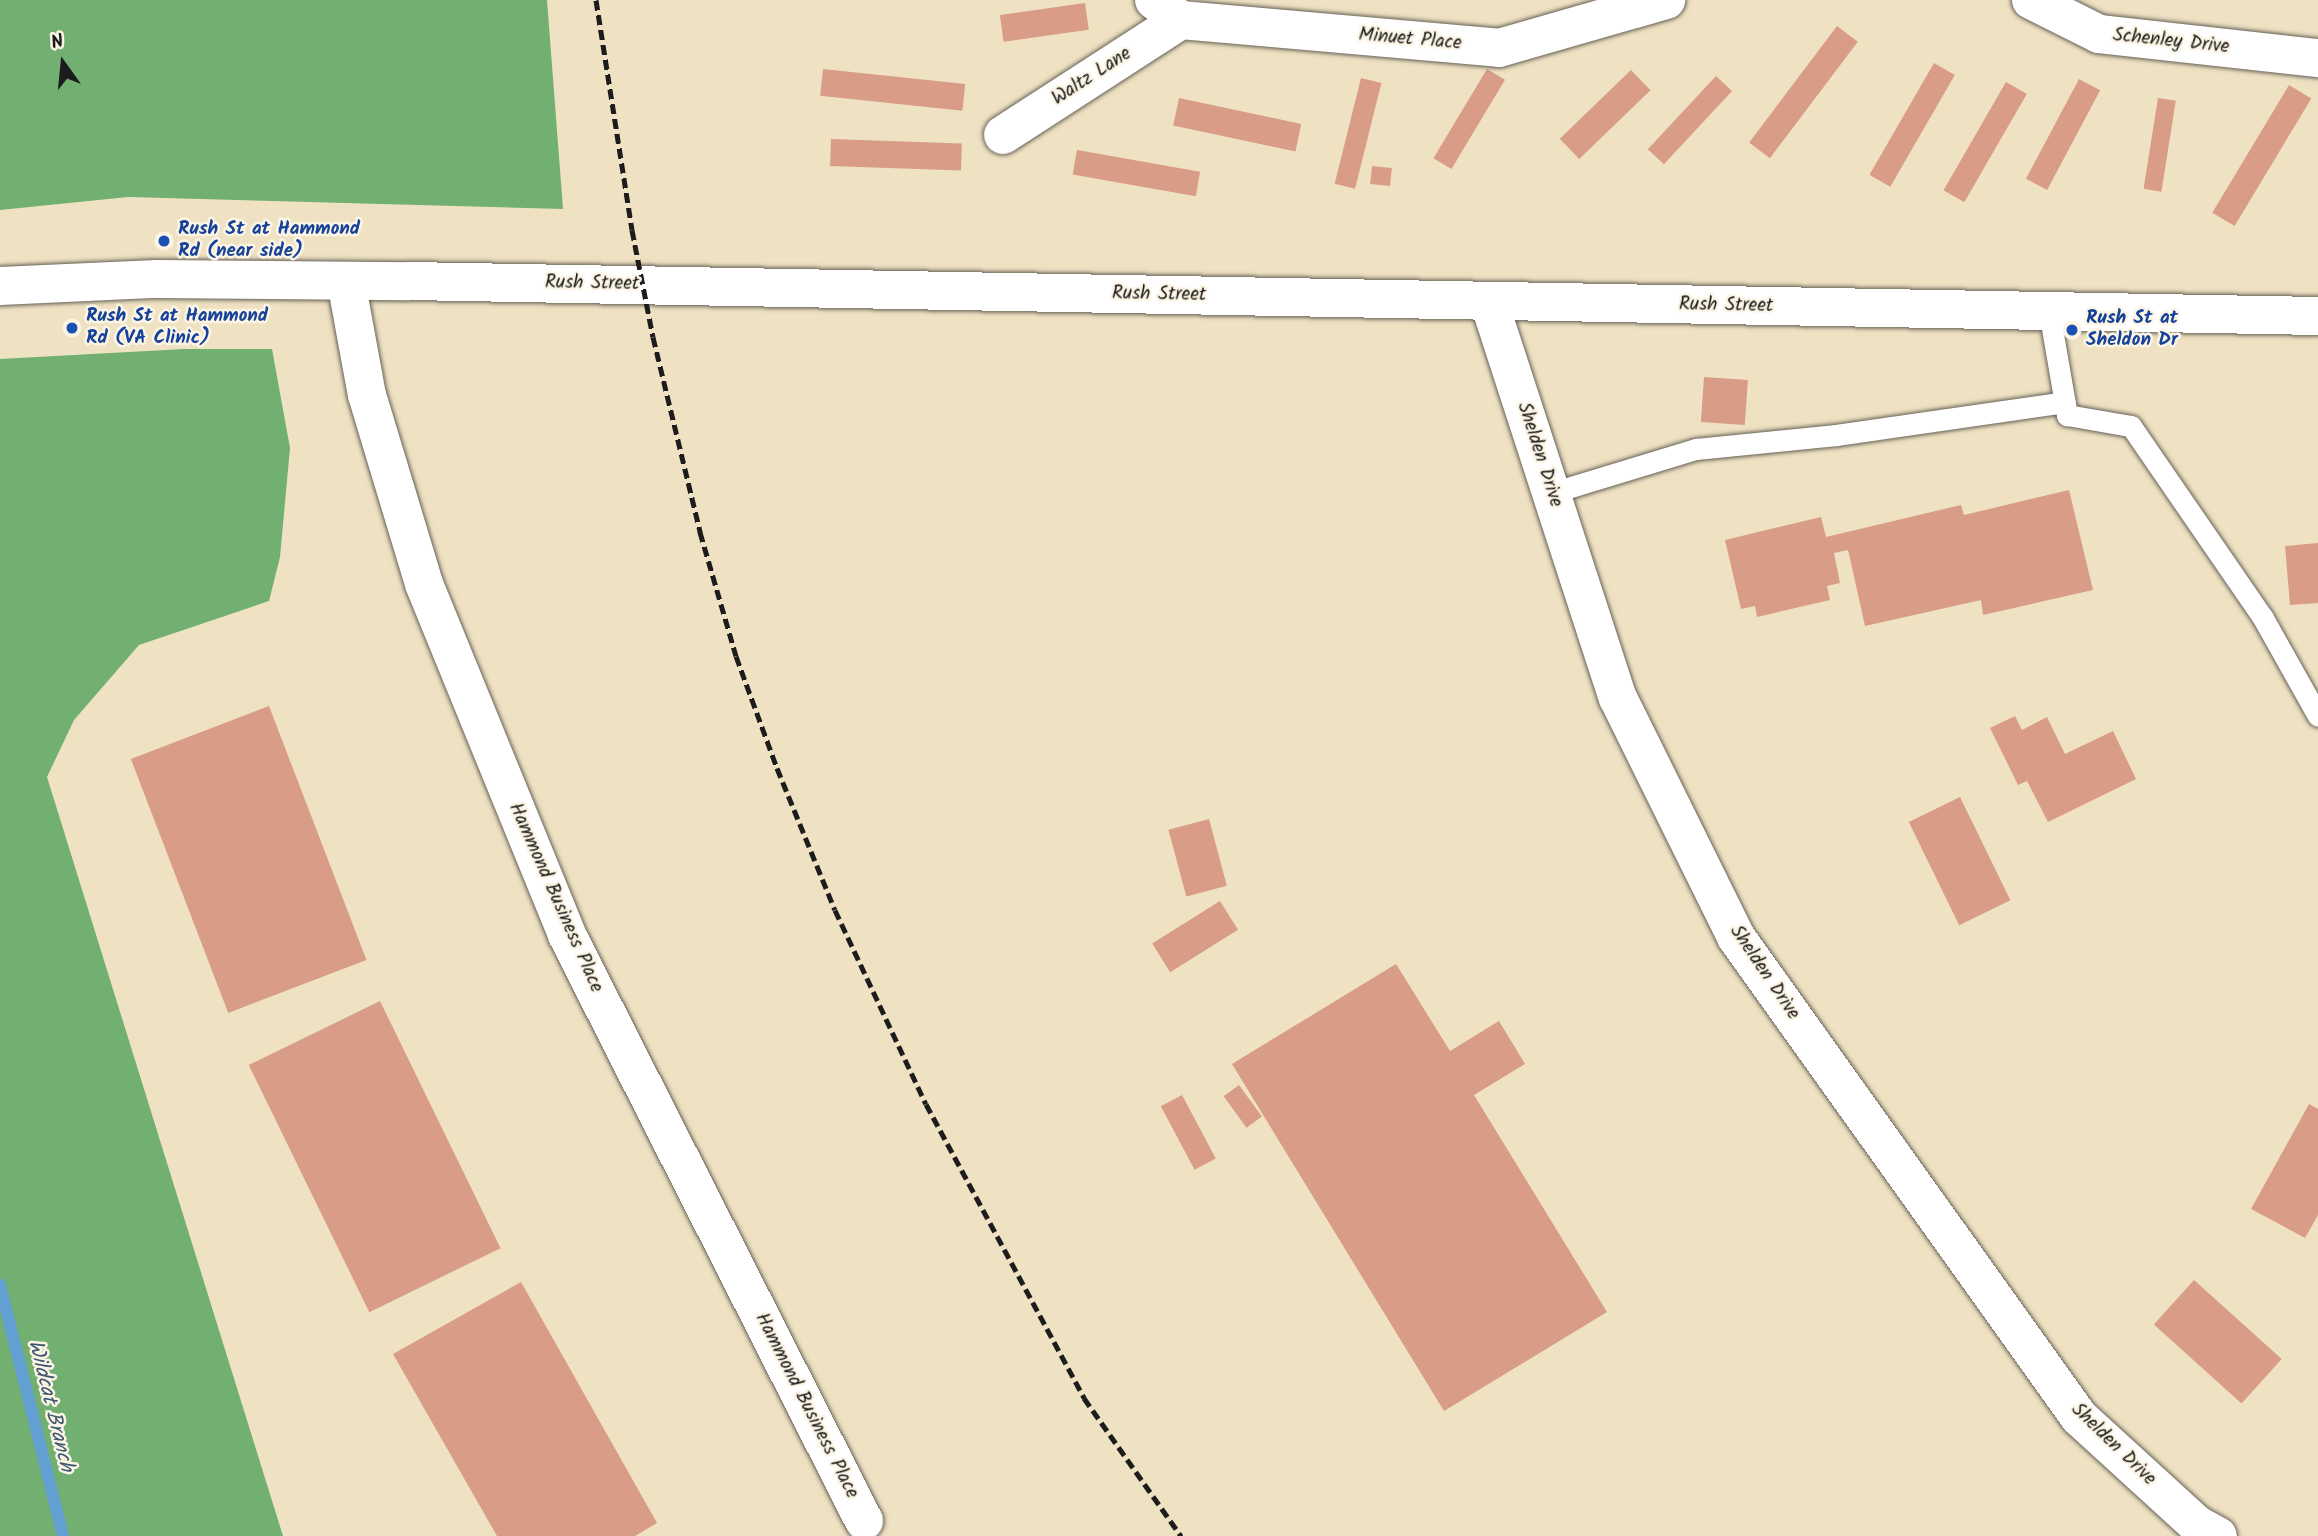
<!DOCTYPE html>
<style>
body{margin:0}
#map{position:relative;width:2318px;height:1536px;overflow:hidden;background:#efe2c3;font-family:Kalam,sans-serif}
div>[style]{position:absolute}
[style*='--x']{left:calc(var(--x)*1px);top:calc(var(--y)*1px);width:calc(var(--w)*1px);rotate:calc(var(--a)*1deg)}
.forest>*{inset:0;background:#71b071}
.stream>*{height:12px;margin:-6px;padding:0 6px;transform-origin:6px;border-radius:6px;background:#63a0d4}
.building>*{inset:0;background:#d89c87;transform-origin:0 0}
.roads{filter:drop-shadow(0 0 2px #666156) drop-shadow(0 0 2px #666156)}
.lane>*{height:21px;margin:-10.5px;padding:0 10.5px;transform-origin:10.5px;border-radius:10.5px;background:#fff}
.street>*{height:38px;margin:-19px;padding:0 19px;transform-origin:19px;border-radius:19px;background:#fff}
.secondary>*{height:38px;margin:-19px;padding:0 19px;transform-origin:19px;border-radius:19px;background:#fff}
.rail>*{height:5px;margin-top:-2.5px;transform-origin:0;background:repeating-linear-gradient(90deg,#1c1c1c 0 10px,transparent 0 15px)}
.dots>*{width:19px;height:19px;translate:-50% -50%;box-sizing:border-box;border:4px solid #fcf5e5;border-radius:50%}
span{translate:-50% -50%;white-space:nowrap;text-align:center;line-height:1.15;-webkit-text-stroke:5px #fcf5e5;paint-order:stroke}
.street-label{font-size:19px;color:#1c1c1c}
.transit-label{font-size:19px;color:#164399;font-weight:700}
.left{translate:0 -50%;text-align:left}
.water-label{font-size:21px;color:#3c576f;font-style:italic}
.north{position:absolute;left:28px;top:28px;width:70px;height:70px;-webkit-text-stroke:5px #fcf5e5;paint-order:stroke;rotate:345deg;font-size:19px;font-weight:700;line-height:28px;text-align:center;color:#1c1c1c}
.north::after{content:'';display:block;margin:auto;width:24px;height:32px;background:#1c1c1c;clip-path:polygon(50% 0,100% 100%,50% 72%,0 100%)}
</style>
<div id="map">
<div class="forest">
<i style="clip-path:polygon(0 0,547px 0,563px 209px,128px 197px,0 210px)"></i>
<i style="clip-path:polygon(184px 349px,272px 349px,290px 448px,280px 557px,269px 601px,139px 645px,74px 720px,47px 777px,283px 1536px,0 1536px,0 359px)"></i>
</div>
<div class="stream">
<i style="--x:0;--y:1285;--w:259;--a:75.9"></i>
</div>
<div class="building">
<i style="left:1085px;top:3px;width:27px;height:86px;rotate:82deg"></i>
<i style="left:1837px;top:26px;width:26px;height:146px;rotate:37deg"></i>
<i style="left:1934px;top:63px;width:24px;height:129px;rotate:30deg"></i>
<i style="left:823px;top:69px;width:143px;height:27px;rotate:6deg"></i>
<i style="left:1487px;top:69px;width:21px;height:104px;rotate:31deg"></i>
<i style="left:1631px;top:70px;width:28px;height:99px;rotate:46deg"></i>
<i style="left:1716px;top:76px;width:22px;height:100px;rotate:43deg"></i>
<i style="left:1361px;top:78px;width:21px;height:109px;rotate:14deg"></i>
<i style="left:2079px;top:79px;width:24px;height:113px;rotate:28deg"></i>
<i style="left:2006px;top:82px;width:24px;height:125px;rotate:30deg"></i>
<i style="left:2289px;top:85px;width:26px;height:149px;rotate:31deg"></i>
<i style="left:1179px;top:98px;width:125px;height:28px;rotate:12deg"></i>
<i style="left:2158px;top:98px;width:18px;height:92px;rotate:9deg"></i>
<i style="left:831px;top:139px;width:131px;height:27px;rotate:2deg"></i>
<i style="left:1077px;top:150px;width:125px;height:25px;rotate:10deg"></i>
<i style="left:1372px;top:166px;width:20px;height:18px;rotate:6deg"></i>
<i style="left:1704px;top:377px;width:44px;height:45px;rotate:4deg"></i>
<i style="clip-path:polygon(2069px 490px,2093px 590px,1983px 615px,1981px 600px,1865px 626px,1848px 550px,1834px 553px,1840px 583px,1827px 586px,1830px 600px,1757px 617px,1755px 606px,1741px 609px,1725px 540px,1821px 517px,1826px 537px,1961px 505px,1964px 515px)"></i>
<i style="clip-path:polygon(2318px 543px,2318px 603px,2290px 605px,2285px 546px)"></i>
<i style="left:269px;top:706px;width:272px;height:148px;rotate:69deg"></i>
<i style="clip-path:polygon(2015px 716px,2022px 730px,2047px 717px,2065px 754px,2113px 731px,2136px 779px,2048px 822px,2027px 781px,2018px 785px,1990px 728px)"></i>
<i style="left:1960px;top:797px;width:115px;height:57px;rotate:64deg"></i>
<i style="left:1209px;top:819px;width:69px;height:42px;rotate:75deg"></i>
<i style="left:1220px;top:901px;width:34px;height:80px;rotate:58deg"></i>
<i style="clip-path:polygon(1396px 964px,1450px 1051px,1499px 1021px,1525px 1064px,1474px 1095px,1607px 1312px,1444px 1411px,1232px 1064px)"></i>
<i style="left:380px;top:1001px;width:275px;height:146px;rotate:64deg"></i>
<i style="left:1239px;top:1085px;width:39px;height:19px;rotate:54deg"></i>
<i style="left:1182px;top:1095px;width:72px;height:24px;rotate:62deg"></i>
<i style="clip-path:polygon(2309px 1104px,2318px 1109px,2318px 1215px,2305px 1238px,2251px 1209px)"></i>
<i style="left:2194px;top:1280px;width:118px;height:60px;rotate:42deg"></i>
<i style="clip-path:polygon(521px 1282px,657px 1523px,635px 1536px,497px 1536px,393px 1354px)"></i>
</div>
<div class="roads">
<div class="lane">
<i style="--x:2049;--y:311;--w:106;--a:80.2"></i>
<i style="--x:2067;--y:415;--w:65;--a:9.8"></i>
<i style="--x:2131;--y:426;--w:233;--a:55.5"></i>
<i style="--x:2263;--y:618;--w:112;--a:60.7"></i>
<i style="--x:1551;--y:493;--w:152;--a:-16.9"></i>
<i style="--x:1696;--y:449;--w:141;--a:-5.7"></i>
<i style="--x:1836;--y:435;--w:231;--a:-8.2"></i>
</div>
<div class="street">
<i style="--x:1154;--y:0;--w:34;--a:37"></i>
<i style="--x:1181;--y:20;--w:319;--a:5"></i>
<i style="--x:1499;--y:48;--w:174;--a:-16"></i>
<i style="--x:2031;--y:0;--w:76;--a:26.6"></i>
<i style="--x:2099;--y:34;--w:220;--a:6.3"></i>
<i style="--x:1003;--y:135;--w:212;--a:-32.9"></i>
<i style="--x:346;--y:281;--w:116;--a:79.6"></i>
<i style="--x:367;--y:395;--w:197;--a:73.2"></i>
<i style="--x:424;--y:584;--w:379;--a:67.8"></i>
<i style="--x:567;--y:935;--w:657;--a:63.12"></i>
<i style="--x:1489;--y:302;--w:416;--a:72"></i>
<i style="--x:1618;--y:698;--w:267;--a:63.7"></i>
<i style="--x:1736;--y:937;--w:590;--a:54.45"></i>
<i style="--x:2079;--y:1417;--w:159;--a:42.4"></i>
<i style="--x:2196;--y:1524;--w:25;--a:29"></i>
</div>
<div class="secondary">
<i style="--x:0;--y:286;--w:157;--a:-2.6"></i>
<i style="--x:157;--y:279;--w:252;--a:0.5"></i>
<i style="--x:409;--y:281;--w:1909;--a:1.05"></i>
</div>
</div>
<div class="rail">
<i style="--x:596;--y:0;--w:233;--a:81.1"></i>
<i style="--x:632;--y:230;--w:109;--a:78.9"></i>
<i style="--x:653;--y:337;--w:201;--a:76.4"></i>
<i style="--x:700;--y:532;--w:129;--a:73.8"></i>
<i style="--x:736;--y:656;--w:119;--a:69.9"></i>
<i style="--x:777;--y:768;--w:153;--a:67.8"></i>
<i style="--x:835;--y:910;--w:214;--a:64.9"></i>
<i style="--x:926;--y:1104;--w:334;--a:61.7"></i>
<i style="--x:1084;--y:1398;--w:169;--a:54.9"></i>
</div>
<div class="dots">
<i style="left:164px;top:241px;background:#1a4fb4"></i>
<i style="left:72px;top:328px;background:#1a4fb4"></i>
<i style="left:2072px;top:330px;background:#1a4fb4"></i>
</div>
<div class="street-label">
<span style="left:1410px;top:40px;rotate:5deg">Minuet Place</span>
<span style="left:2171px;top:42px;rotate:6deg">Schenley Drive</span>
<span style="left:1092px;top:77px;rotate:-33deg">Waltz Lane</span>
<span style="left:592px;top:284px;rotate:1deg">Rush Street</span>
<span style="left:1159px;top:295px;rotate:1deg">Rush Street</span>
<span style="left:1726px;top:306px;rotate:1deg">Rush Street</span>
<span style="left:1539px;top:455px;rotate:72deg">Shelden Drive</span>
<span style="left:555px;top:898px;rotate:66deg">Hammond Business Place</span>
<span style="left:1764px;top:973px;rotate:56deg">Shelden Drive</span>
<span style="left:806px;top:1406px;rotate:63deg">Hammond Business Place</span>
<span style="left:2113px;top:1445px;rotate:44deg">Shelden Drive</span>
</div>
<div class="transit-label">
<span class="left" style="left:178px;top:241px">Rush St at Hammond<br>Rd (near side)</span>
<span class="left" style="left:86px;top:328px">Rush St at Hammond<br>Rd (VA Clinic)</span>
<span class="left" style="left:2086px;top:330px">Rush St at<br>Sheldon Dr</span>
</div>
<div class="water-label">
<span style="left:50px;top:1406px;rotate:76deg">Wildcat Branch</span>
</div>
<div class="north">N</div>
</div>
